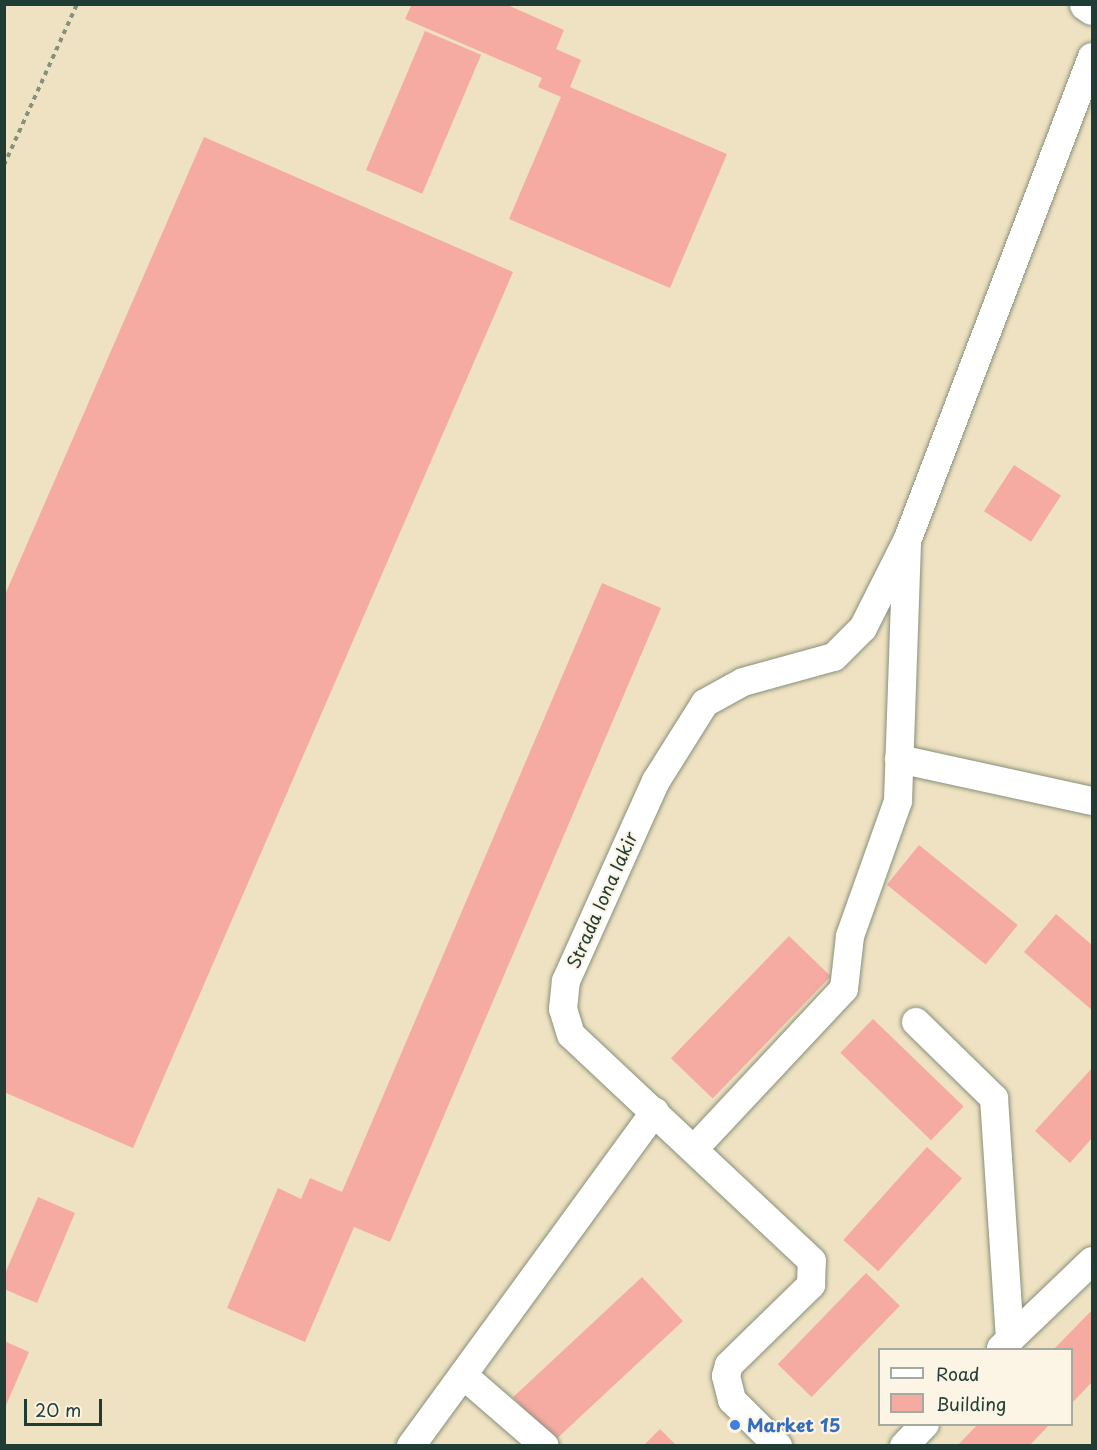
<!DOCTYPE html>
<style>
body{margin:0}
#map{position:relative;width:1097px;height:1450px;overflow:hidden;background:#efe2c2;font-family:"Playpen Sans",sans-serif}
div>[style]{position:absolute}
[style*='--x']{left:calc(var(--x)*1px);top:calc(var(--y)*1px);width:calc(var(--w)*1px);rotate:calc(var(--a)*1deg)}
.building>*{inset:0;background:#f5aaa2;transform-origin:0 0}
.path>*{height:4px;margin-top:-2px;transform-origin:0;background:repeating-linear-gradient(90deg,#87907b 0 4.5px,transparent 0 9px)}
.roads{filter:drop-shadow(0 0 2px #87907b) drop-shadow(0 0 2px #87907b)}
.minor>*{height:28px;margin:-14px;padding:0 14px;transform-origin:14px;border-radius:14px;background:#fff}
.major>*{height:33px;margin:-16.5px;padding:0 16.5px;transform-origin:16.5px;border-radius:16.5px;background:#fff}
.dots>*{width:16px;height:16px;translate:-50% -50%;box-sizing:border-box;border:3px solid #fcf5e5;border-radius:50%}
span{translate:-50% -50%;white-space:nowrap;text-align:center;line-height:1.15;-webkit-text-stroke:4.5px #fcf5e5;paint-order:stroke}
.street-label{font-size:18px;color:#1f3d34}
.shop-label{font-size:18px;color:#366cbe;font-weight:700}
.left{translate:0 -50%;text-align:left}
.frame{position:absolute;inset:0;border:6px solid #1f3d34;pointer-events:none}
.legend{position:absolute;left:878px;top:1348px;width:195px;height:78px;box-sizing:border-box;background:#fcf5e5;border:2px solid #a4ab9e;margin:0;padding:8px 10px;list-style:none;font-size:18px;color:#1f3d34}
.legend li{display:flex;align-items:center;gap:12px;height:30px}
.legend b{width:30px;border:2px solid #a4ab9e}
.scale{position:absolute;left:24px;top:1399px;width:78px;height:27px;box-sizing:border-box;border:3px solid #1f3d34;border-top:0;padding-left:8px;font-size:18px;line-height:21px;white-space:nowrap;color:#1f3d34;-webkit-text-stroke:4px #fcf5e5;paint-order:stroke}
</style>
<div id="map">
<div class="building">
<i style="clip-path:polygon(412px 4px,505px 4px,564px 30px,556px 49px,581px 60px,570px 87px,727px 154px,670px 288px,509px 219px,561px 97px,538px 87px,542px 78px,405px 19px)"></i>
<i style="left:425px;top:31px;width:61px;height:151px;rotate:23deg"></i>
<i style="clip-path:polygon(204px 137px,513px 272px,133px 1148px,4px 1092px,4px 597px)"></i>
<i style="left:1014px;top:465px;width:56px;height:55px;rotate:33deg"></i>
<i style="clip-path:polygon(602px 583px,661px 608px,390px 1242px,354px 1227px,305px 1342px,227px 1308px,278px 1188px,301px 1199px,310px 1178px,342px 1192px)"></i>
<i style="left:919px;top:845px;width:127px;height:51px;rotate:39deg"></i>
<i style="clip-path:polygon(1056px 914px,1092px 945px,1092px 1010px,1024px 952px)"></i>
<i style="left:789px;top:936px;width:58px;height:170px;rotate:44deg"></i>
<i style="left:873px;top:1019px;width:126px;height:47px;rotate:44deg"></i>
<i style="clip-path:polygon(1092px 1068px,1092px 1138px,1070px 1163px,1035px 1131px)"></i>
<i style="left:927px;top:1147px;width:47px;height:125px;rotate:42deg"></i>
<i style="clip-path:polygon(38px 1197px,75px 1213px,37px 1303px,4px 1289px,4px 1276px)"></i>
<i style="left:866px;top:1273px;width:47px;height:127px;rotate:44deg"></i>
<i style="left:642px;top:1277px;width:60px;height:176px;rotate:47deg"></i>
<i style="clip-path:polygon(1092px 1310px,1092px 1382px,1072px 1403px,1072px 1350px,1053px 1350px)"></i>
<i style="clip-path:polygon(4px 1341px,29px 1352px,4px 1410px)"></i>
<i style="clip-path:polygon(978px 1424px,1050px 1424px,1029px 1446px,957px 1446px)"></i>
<i style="clip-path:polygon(660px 1429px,677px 1446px,643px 1446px)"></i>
</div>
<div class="path">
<i style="--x:4;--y:165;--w:177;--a:-65.6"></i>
</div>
<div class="roads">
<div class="minor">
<i style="--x:899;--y:759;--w:198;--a:12.3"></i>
<i style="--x:916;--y:1022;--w:109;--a:44.3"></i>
<i style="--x:994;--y:1098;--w:242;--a:86.2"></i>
<i style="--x:695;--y:1148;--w:218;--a:-46.9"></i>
<i style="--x:844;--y:989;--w:53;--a:-83.5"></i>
<i style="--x:850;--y:936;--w:143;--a:-70.4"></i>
<i style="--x:898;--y:801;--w:260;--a:-88"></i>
<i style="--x:907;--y:541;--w:518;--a:-69.08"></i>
<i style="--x:1001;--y:1348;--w:126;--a:-43.7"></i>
<i style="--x:463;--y:1375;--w:108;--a:40.9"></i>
<i style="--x:411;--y:1446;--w:414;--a:-53.9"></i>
<i style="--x:778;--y:1446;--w:65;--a:-135"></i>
<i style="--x:732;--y:1400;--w:25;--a:-104"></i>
<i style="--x:726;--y:1376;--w:11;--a:-75"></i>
<i style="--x:729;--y:1365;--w:115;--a:-44.3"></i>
<i style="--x:811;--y:1285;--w:24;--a:-88"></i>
<i style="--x:812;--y:1261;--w:330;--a:-136.8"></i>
<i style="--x:571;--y:1035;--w:27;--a:-107"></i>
<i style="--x:563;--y:1009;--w:28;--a:-84"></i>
<i style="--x:566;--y:981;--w:219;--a:-65.8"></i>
<i style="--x:656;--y:781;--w:92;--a:-57.9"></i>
<i style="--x:705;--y:703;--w:43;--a:-28.9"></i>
<i style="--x:743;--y:682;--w:94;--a:-15.4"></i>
<i style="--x:834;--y:657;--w:41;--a:-45"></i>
<i style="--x:863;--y:628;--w:97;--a:-63.2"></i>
<i style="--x:904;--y:1446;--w:30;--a:-46"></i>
</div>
<div class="major">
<i style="--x:1086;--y:4;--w:7;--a:34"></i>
</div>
</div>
<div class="dots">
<i style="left:735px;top:1425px;background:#3f7fe0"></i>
</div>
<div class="street-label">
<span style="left:602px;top:900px;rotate:-66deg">Strada Iona Iakir</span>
</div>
<div class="shop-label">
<span class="left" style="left:747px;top:1425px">Market 15</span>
</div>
<div class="frame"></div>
<ul class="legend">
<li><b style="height:8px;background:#fff"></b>Road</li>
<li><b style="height:16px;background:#f5aaa2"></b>Building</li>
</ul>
<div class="scale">20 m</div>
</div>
